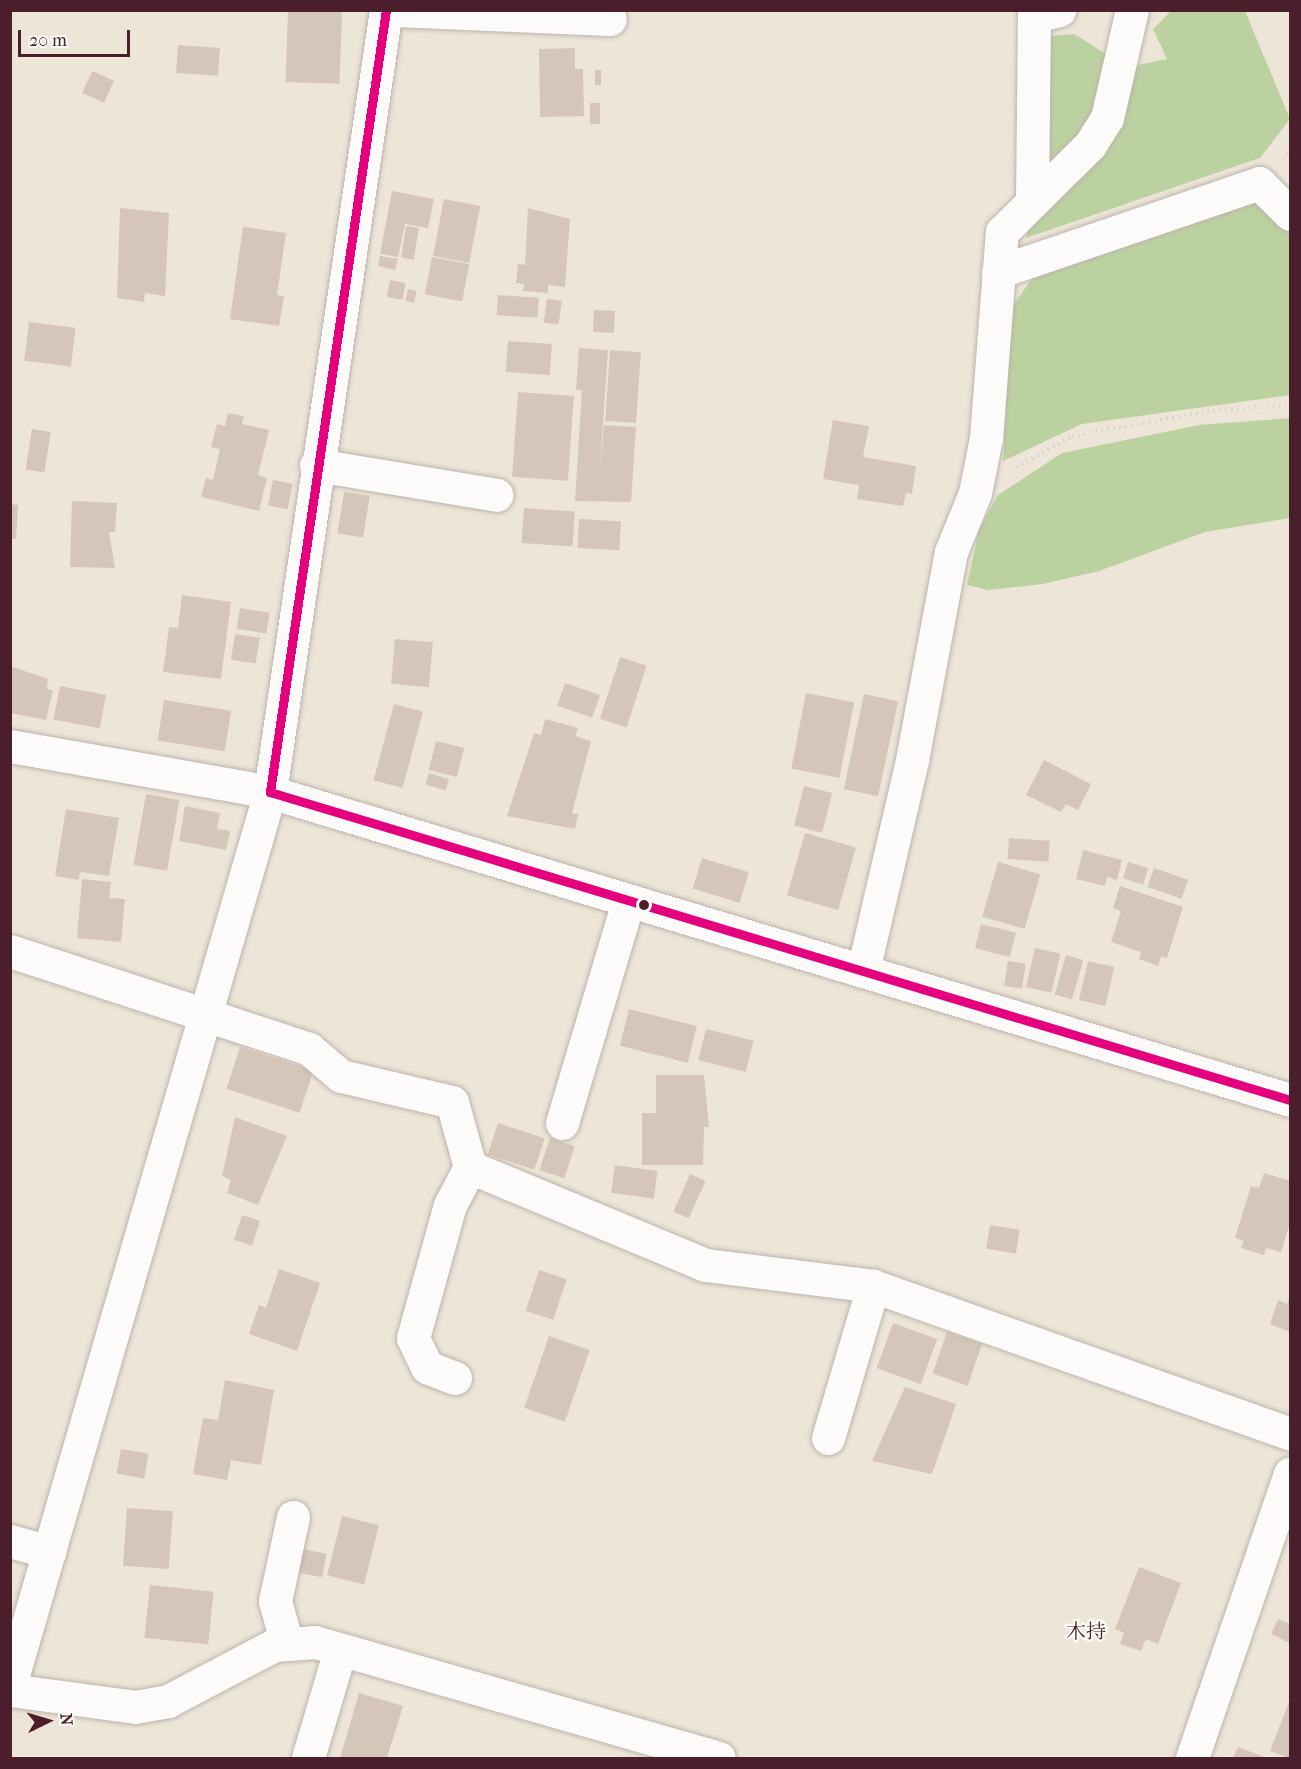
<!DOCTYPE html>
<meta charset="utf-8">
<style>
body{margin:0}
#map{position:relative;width:1301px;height:1769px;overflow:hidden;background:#ede5d7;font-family:"IM FELL French Canon","Noto Serif JP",serif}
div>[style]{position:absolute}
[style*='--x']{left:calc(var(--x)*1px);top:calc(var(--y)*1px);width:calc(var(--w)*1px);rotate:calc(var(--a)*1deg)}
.green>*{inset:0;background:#bbd2a0}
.building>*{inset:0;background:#d6c6ba;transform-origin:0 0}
.path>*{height:4px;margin-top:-2px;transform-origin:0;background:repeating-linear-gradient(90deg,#d8d3d1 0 1.5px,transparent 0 6px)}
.roads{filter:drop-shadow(0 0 2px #bdb3ac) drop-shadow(0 0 2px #bdb3ac)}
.minor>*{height:33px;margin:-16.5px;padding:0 16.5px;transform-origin:16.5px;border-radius:16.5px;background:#fcfbf9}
.major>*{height:33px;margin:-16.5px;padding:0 16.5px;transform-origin:16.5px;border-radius:16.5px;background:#fcfbf9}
.bus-1>*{height:9px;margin:-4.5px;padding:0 4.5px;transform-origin:4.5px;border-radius:4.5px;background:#e5007d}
.dots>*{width:16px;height:16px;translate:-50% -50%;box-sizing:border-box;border:3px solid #fdfcf7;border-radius:50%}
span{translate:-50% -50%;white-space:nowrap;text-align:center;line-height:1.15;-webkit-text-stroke:4.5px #fdfcf7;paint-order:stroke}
.neighbourhood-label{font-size:20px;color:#4a1f2b}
.frame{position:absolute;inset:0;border:12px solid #4a1f2b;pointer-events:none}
.north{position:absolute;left:18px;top:1691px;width:60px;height:60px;-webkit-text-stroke:4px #fdfcf7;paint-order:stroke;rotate:85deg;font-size:16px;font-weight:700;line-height:24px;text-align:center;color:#4a1f2b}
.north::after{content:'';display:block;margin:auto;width:21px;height:27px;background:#4a1f2b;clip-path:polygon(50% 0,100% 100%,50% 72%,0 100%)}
.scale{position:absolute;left:18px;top:30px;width:112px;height:27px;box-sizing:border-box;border:3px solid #4a1f2b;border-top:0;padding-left:8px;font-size:18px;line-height:21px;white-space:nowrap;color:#4a1f2b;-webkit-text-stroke:4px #fdfcf7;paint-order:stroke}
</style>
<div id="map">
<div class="green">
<i style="clip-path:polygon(1171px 11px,1245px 11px,1290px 119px,1260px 158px,1026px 238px,1030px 221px,1133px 66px,1167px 59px,1153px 29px)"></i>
<i style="clip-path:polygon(1074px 34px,1109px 56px,1099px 107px,1044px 179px,1049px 36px)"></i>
<i style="clip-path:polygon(1254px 203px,1290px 228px,1290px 395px,1082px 424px,1003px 461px,1012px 307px,1034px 276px)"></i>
<i style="clip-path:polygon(1290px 418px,1290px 518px,1205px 532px,1099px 571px,1043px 584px,988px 590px,967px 585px,979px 530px,998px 495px,1062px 453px,1199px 425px)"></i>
</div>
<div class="building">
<i style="left:288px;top:10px;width:54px;height:72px;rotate:2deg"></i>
<i style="left:178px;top:45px;width:42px;height:28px;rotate:4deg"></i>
<i style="clip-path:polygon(575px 48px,575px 69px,583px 69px,584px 116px,540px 117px,539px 49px)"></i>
<i style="left:601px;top:70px;width:15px;height:6px;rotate:90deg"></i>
<i style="left:92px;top:71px;width:24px;height:24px;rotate:24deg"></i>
<i style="left:590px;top:103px;width:10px;height:21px"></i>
<i style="clip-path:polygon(392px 191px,434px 199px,428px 228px,405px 224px,398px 257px,380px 254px)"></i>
<i style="left:444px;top:199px;width:37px;height:58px;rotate:11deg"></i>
<i style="clip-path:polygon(120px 208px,169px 213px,165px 296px,145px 293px,144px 302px,117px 298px)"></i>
<i style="clip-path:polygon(528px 208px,570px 219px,565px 287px,548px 285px,548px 293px,523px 291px,524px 284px,516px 283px,518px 264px,525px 265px)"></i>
<i style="left:406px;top:226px;width:13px;height:32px;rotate:9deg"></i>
<i style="clip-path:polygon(243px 227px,286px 233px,277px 295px,284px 296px,279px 326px,230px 319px)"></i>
<i style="clip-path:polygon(380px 256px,398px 259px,395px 270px,378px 266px)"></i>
<i style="left:432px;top:257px;width:38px;height:38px;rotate:11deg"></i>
<i style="left:390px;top:280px;width:16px;height:17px;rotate:11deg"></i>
<i style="left:408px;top:289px;width:9px;height:12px;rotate:13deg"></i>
<i style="left:498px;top:295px;width:41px;height:20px;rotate:4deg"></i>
<i style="left:547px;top:299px;width:15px;height:24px;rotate:8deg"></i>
<i style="left:594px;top:310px;width:21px;height:22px;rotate:3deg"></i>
<i style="left:29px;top:322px;width:47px;height:39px;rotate:7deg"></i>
<i style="left:508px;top:341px;width:44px;height:31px;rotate:4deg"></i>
<i style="clip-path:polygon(579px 348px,608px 350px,600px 468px,604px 425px,636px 427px,631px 502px,575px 501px,582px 390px,576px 390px)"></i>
<i style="left:610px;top:350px;width:31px;height:71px;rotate:4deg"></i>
<i style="left:518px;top:392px;width:56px;height:85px;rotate:4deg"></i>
<i style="clip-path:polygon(228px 413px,244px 416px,242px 424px,269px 430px,258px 475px,267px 478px,259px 511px,201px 497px,206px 478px,213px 480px,220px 449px,211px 447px,217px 424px,225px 426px)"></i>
<i style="clip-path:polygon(833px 420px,869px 426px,863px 457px,916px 466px,912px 494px,906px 493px,903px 506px,857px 499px,859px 485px,823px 479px)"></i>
<i style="left:32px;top:429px;width:19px;height:41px;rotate:9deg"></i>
<i style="left:273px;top:480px;width:20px;height:26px;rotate:11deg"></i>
<i style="left:344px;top:492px;width:26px;height:42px;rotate:9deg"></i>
<i style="clip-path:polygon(72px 501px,117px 503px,115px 532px,109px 532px,115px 568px,70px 567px)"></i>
<i style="clip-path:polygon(10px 504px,18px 505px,16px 539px,10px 539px)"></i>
<i style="left:524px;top:508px;width:51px;height:35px;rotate:4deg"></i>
<i style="left:579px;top:519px;width:42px;height:29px;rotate:3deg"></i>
<i style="clip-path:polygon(182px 595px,231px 602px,221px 679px,163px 672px,169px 627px,178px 628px)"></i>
<i style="left:240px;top:608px;width:30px;height:21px;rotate:9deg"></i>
<i style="left:235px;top:634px;width:25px;height:26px;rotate:9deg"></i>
<i style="left:395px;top:639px;width:38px;height:45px;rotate:5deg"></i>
<i style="left:620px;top:657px;width:28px;height:65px;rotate:18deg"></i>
<i style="clip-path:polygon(10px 666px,48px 679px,47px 689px,53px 690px,46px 720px,10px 713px)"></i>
<i style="left:565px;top:683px;width:37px;height:24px;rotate:19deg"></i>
<i style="left:60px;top:686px;width:47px;height:34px;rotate:11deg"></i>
<i style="left:806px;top:693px;width:49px;height:77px;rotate:11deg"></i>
<i style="left:864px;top:694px;width:35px;height:97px;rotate:12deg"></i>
<i style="left:164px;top:700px;width:68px;height:41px;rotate:9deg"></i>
<i style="left:394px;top:704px;width:30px;height:79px;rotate:15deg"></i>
<i style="clip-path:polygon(545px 719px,578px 728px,575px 736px,591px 741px,572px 813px,578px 814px,575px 829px,507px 816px,534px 733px,541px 735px)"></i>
<i style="left:436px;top:741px;width:29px;height:30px;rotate:14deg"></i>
<i style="clip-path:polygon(1044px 760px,1091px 784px,1078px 810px,1066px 804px,1061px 812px,1026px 795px)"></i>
<i style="left:429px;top:773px;width:21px;height:12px;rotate:17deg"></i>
<i style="left:804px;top:786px;width:29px;height:41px;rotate:14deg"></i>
<i style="left:146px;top:794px;width:34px;height:72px;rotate:10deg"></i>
<i style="clip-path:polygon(185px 806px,220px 813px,217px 829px,230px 831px,226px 850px,179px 841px)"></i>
<i style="clip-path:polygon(66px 809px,119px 818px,109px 876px,80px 872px,79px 880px,55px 876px)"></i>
<i style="left:805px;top:833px;width:53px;height:65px;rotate:16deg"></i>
<i style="left:1009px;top:838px;width:41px;height:21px;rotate:4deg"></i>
<i style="clip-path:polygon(1083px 850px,1122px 860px,1117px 880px,1107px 877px,1105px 886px,1076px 879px)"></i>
<i style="left:702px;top:858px;width:49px;height:32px;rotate:17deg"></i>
<i style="left:998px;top:862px;width:44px;height:57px;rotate:16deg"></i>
<i style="left:1128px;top:862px;width:21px;height:17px;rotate:17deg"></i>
<i style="left:1154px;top:868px;width:36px;height:20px;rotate:19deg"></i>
<i style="clip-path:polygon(82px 879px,111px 882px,109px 898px,125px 899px,121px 942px,77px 938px)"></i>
<i style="clip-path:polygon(1120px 886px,1183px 907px,1167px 958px,1161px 956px,1158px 966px,1139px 959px,1141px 952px,1111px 942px,1121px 911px,1113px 908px)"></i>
<i style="left:981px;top:924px;width:36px;height:25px;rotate:14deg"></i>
<i style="left:1035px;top:948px;width:26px;height:40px;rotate:13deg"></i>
<i style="left:1066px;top:955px;width:18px;height:41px;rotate:16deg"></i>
<i style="left:1008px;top:961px;width:18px;height:25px;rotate:9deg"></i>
<i style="left:1088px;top:961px;width:27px;height:40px;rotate:13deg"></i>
<i style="left:629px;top:1009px;width:70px;height:38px;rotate:14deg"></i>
<i style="left:706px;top:1029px;width:49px;height:32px;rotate:14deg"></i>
<i style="left:240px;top:1047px;width:77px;height:44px;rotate:18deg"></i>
<i style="clip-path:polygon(656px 1075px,704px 1075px,709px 1127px,704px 1127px,703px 1165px,642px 1165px,642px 1113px,656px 1113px)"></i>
<i style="clip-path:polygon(235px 1117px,287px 1136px,258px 1205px,227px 1193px,231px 1180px,222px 1176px)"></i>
<i style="left:498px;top:1123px;width:49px;height:33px;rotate:18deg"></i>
<i style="left:550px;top:1138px;width:26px;height:34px;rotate:18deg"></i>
<i style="left:615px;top:1165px;width:43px;height:28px;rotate:8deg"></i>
<i style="clip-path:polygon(1264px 1173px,1290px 1181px,1290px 1223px,1281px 1252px,1266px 1248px,1264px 1255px,1241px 1248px,1244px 1241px,1235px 1238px,1251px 1186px,1259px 1188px)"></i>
<i style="left:690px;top:1174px;width:17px;height:41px;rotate:24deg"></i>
<i style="left:242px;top:1215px;width:19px;height:26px;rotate:18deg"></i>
<i style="left:990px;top:1225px;width:30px;height:24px;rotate:9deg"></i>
<i style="clip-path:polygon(279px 1269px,320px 1283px,297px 1351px,249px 1334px,259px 1305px,266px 1308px)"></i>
<i style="left:539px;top:1270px;width:29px;height:43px;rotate:18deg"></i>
<i style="clip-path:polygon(1290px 1295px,1290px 1332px,1270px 1324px,1278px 1300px,1287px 1304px)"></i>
<i style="left:893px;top:1323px;width:47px;height:48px;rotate:20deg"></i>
<i style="left:947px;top:1332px;width:37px;height:44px;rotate:19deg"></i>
<i style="left:549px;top:1336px;width:43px;height:76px;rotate:19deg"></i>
<i style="clip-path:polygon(225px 1380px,274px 1390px,261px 1465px,231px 1460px,227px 1480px,193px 1474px,203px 1418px,218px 1420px)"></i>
<i style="clip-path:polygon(905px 1387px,956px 1404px,932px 1474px,872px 1461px)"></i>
<i style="left:121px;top:1449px;width:28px;height:25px;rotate:10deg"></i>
<i style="left:127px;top:1508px;width:46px;height:58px;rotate:4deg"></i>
<i style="left:342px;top:1516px;width:38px;height:61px;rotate:14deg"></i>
<i style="left:302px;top:1549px;width:25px;height:24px;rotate:11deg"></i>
<i style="clip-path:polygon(1139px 1567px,1181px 1583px,1158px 1644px,1146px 1639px,1141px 1651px,1120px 1644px,1124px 1633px,1115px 1629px)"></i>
<i style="left:150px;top:1585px;width:64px;height:53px;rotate:6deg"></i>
<i style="clip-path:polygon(1278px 1619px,1290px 1624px,1290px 1643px,1271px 1634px)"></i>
<i style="clip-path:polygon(359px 1693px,403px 1706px,387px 1758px,340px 1758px)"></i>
<i style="clip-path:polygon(1290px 1699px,1290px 1758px,1289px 1758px,1270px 1751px)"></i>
<i style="clip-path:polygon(1238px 1747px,1267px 1758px,1233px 1758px)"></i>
</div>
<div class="path">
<i style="--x:1283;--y:159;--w:11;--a:-49"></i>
<i style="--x:1016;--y:467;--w:64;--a:-29"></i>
<i style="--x:1072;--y:436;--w:143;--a:-10.4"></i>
<i style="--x:1213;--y:410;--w:77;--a:-3.7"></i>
</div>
<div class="roads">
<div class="minor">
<i style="--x:393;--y:10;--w:217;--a:2.4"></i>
<i style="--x:1032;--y:202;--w:186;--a:-89.4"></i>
<i style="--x:1034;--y:16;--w:26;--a:-13"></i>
<i style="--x:998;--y:272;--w:276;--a:-18.8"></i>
<i style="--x:1259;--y:183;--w:44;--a:45"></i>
<i style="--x:316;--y:465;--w:183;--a:9.4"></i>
<i style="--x:10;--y:746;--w:264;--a:10"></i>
<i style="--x:270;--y:792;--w:930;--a:106.23"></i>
<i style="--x:10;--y:951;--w:315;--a:18.1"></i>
<i style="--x:309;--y:1049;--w:42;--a:40.2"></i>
<i style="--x:341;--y:1076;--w:114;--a:13.2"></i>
<i style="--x:452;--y:1102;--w:67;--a:74.5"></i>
<i style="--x:470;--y:1167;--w:255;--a:22.6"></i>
<i style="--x:705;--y:1265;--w:169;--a:7.1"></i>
<i style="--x:873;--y:1286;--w:442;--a:19.5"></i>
<i style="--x:863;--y:971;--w:217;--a:-76.9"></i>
<i style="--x:912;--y:760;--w:212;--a:-79.4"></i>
<i style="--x:951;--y:552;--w:64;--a:-67.9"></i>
<i style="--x:975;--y:493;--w:56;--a:-78.7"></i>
<i style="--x:986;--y:438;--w:207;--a:-85.6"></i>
<i style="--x:1002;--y:232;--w:124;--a:-44.7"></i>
<i style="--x:1090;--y:145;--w:32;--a:-58"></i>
<i style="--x:1107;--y:118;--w:111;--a:-77"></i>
<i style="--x:562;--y:1123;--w:232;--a:-73.4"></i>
<i style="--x:455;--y:1378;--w:30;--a:-159"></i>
<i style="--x:427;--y:1367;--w:32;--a:-116"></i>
<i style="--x:413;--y:1338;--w:138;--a:-74.5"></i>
<i style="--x:450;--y:1205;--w:43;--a:-62.2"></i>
<i style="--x:828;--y:1438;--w:159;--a:-73.5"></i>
<i style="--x:10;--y:1541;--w:41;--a:15.4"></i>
<i style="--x:287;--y:1644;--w:45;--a:-105.6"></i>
<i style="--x:275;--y:1601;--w:86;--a:-77.9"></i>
<i style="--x:10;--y:1690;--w:126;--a:7.7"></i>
<i style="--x:135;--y:1707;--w:34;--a:-10"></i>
<i style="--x:168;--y:1701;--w:120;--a:-27.8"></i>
<i style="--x:274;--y:1645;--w:41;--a:-4.2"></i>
<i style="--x:315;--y:1642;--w:420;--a:16"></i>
<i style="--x:308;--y:1758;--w:113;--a:-73.5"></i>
<i style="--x:1192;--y:1758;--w:301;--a:-71"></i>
</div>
<div class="major">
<i style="--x:386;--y:10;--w:791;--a:98.44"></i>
<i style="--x:270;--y:792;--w:1065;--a:16.8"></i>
</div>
</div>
<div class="bus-1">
<i style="--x:386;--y:10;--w:791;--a:98.44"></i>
<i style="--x:270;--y:792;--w:1065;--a:16.8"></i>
</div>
<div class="dots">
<i style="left:644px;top:905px;background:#4a1f2b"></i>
</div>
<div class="neighbourhood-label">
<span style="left:1086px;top:1631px">木持</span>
</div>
<div class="frame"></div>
<div class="north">N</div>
<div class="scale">20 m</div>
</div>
